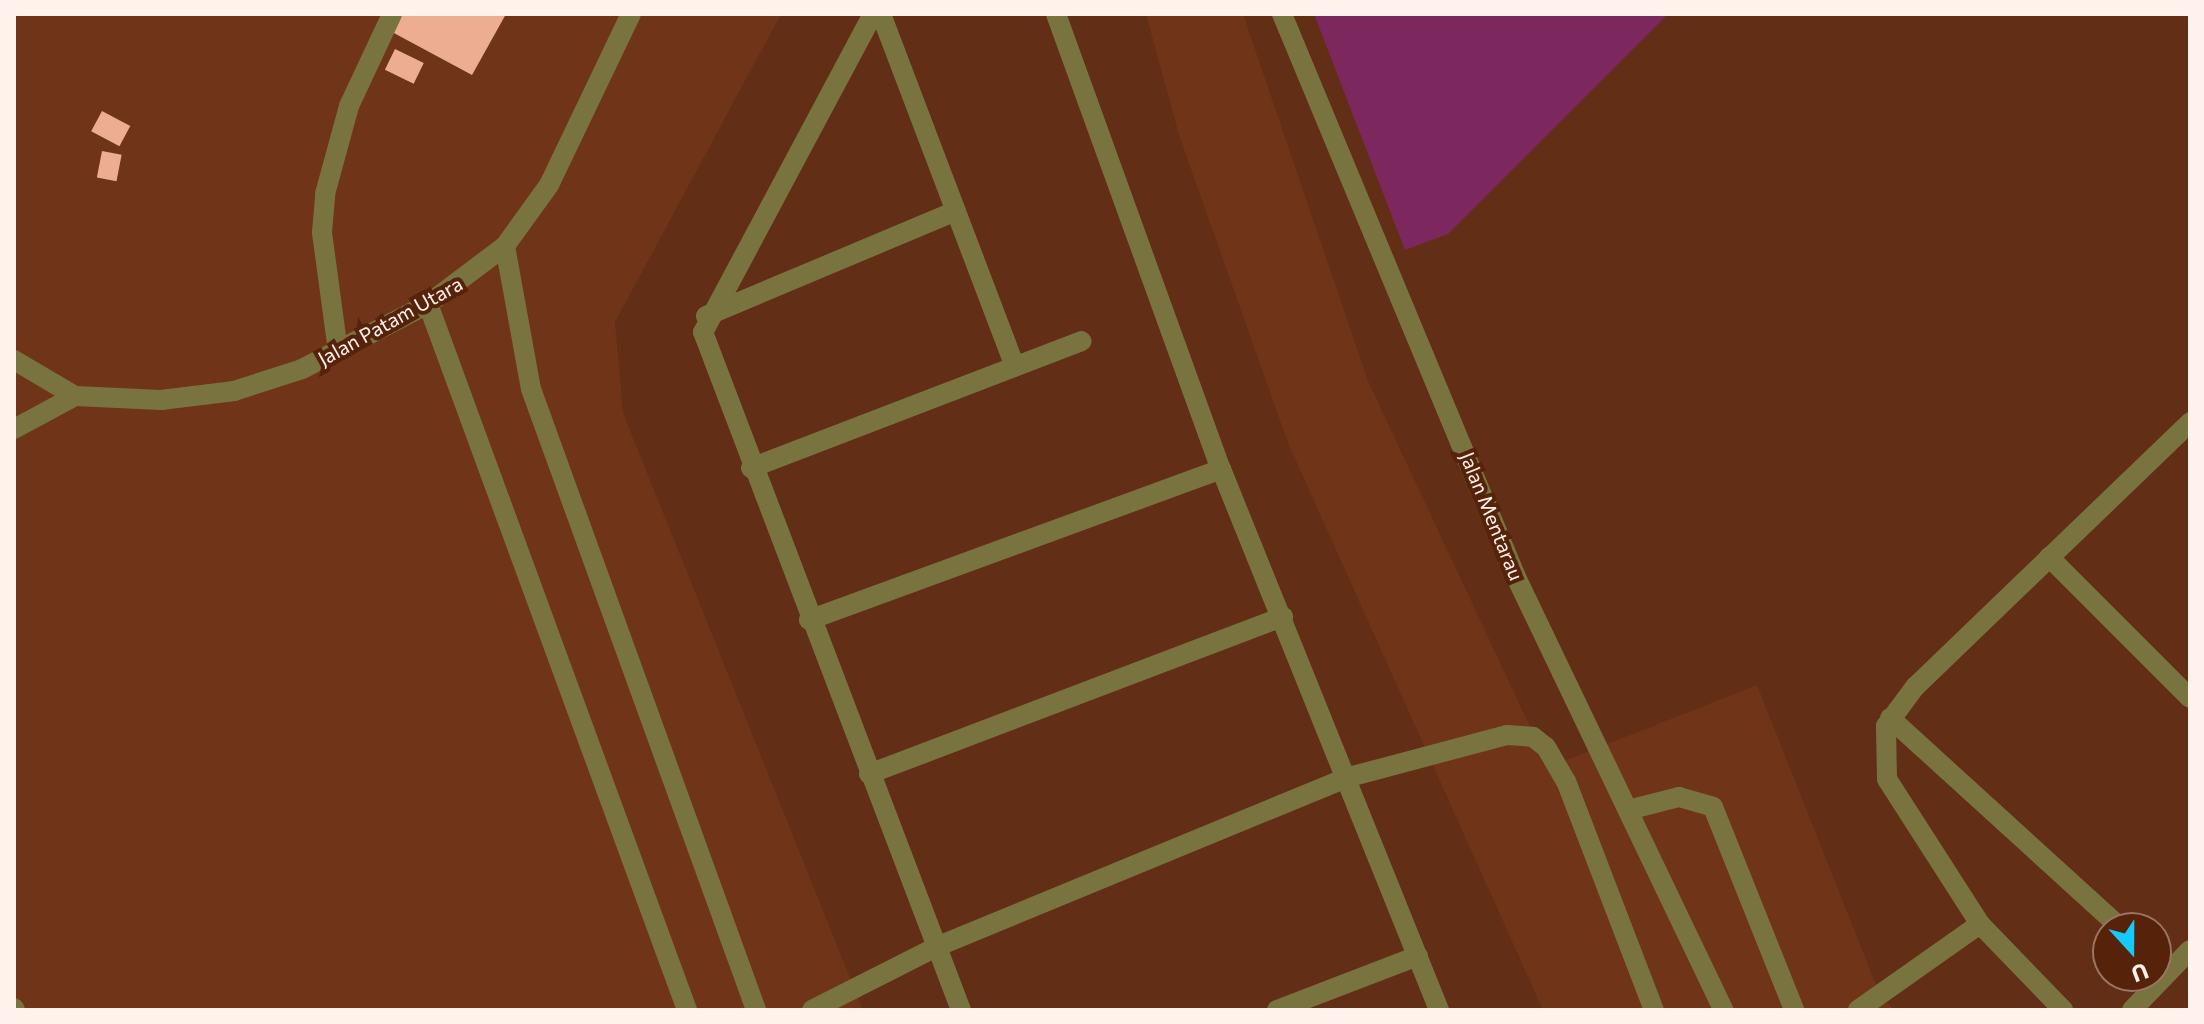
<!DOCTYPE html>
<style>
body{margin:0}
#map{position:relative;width:2204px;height:1024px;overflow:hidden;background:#622e16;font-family:Commissioner,sans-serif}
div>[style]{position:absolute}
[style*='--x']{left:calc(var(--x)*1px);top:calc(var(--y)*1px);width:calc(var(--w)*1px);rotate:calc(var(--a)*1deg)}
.built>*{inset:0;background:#703518}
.green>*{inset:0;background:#7c285f}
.building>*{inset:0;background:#ecad91;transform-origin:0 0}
.minor>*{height:20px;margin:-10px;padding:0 10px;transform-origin:10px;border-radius:10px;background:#79743f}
span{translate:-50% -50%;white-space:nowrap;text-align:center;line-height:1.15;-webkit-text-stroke:8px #56230a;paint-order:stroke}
.street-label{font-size:20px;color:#fff1ec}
.frame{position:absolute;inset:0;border:16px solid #fff1ec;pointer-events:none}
.north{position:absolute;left:2092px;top:912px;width:80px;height:80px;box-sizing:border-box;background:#56230a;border:2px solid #9a7564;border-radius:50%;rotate:159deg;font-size:22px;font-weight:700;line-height:32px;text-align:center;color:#fff1ec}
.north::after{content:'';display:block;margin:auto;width:28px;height:36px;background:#16cafb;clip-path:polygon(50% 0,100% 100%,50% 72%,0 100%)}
</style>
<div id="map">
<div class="built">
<i style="clip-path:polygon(14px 14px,781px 14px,615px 322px,623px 413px,863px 1010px,14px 1010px)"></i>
<i style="clip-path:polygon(1146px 14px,1243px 14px,1368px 381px,1549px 767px,1757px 685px,1880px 995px,1895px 1010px,1543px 1010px,1288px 443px,1179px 135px)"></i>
</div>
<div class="green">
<i style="clip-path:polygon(1314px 14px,1668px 14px,1448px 234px,1405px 250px)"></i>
</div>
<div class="building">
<i style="clip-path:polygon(402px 14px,506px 14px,472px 75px,392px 32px)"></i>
<i style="left:395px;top:49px;width:32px;height:23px;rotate:26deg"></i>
<i style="left:102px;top:111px;width:32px;height:23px;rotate:28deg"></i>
<i style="left:102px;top:151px;width:20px;height:27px;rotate:11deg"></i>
</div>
<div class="minor">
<i style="--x:873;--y:14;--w:361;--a:118.1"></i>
<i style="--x:703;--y:332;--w:725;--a:69.17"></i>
<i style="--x:881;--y:14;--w:377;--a:69.2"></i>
<i style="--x:1056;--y:14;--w:484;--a:70.1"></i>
<i style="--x:1221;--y:469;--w:583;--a:68.05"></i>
<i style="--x:1282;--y:14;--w:610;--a:67.43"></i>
<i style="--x:1516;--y:577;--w:480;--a:64.4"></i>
<i style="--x:505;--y:246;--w:145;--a:79.7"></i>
<i style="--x:531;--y:389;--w:661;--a:70.08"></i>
<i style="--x:428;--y:304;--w:752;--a:69.85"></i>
<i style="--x:706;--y:316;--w:271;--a:-22.8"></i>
<i style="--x:338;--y:351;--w:120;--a:-97.7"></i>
<i style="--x:322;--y:232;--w:38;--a:-85"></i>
<i style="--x:325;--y:194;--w:91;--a:-74.7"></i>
<i style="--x:349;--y:106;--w:102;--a:-64.9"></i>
<i style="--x:14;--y:360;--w:71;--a:30.5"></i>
<i style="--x:75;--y:396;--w:86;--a:2.7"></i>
<i style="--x:161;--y:400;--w:74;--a:-7"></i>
<i style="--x:234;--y:391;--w:71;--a:-17.9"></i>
<i style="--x:302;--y:369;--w:142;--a:-27.3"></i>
<i style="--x:428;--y:304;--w:96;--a:-37"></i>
<i style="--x:505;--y:246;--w:75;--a:-54.2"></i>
<i style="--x:549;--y:185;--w:190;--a:-64.4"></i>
<i style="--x:14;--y:429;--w:69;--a:-28.4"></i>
<i style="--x:751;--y:468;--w:354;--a:-21"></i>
<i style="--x:2049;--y:557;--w:199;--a:45"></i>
<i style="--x:809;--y:620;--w:439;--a:-20.1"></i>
<i style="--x:1890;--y:718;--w:312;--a:42.3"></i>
<i style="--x:869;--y:774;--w:443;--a:-20.8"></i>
<i style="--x:1628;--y:810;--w:53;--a:-14.3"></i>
<i style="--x:1679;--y:797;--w:35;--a:16"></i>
<i style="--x:1713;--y:807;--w:219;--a:68.2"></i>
<i style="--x:1980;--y:924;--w:172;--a:-122.7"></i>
<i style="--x:1887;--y:779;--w:53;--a:-91.1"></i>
<i style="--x:1886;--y:726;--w:49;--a:-53.4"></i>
<i style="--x:1915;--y:687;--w:382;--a:-43.9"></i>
<i style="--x:14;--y:1008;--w:2;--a:63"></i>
<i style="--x:812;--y:1010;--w:139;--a:-26.9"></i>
<i style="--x:936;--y:947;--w:447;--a:-22.4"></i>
<i style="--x:1349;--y:777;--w:163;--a:-14.9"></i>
<i style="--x:1507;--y:735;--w:26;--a:4"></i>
<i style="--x:1533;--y:737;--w:16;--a:38"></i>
<i style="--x:1546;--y:747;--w:39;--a:60"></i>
<i style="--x:1566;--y:781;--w:245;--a:69"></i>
<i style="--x:1277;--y:1010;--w:151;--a:-21"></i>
<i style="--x:1858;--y:1010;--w:149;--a:-35.2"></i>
<i style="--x:1980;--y:924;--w:120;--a:46"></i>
<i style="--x:2132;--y:1010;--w:83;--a:-46"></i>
</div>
<div class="street-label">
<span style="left:390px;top:321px;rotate:-29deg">Jalan Patam Utara</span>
<span style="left:1492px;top:516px;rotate:68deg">Jalan Mentarau</span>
</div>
<div class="frame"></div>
<div class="north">U</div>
</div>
